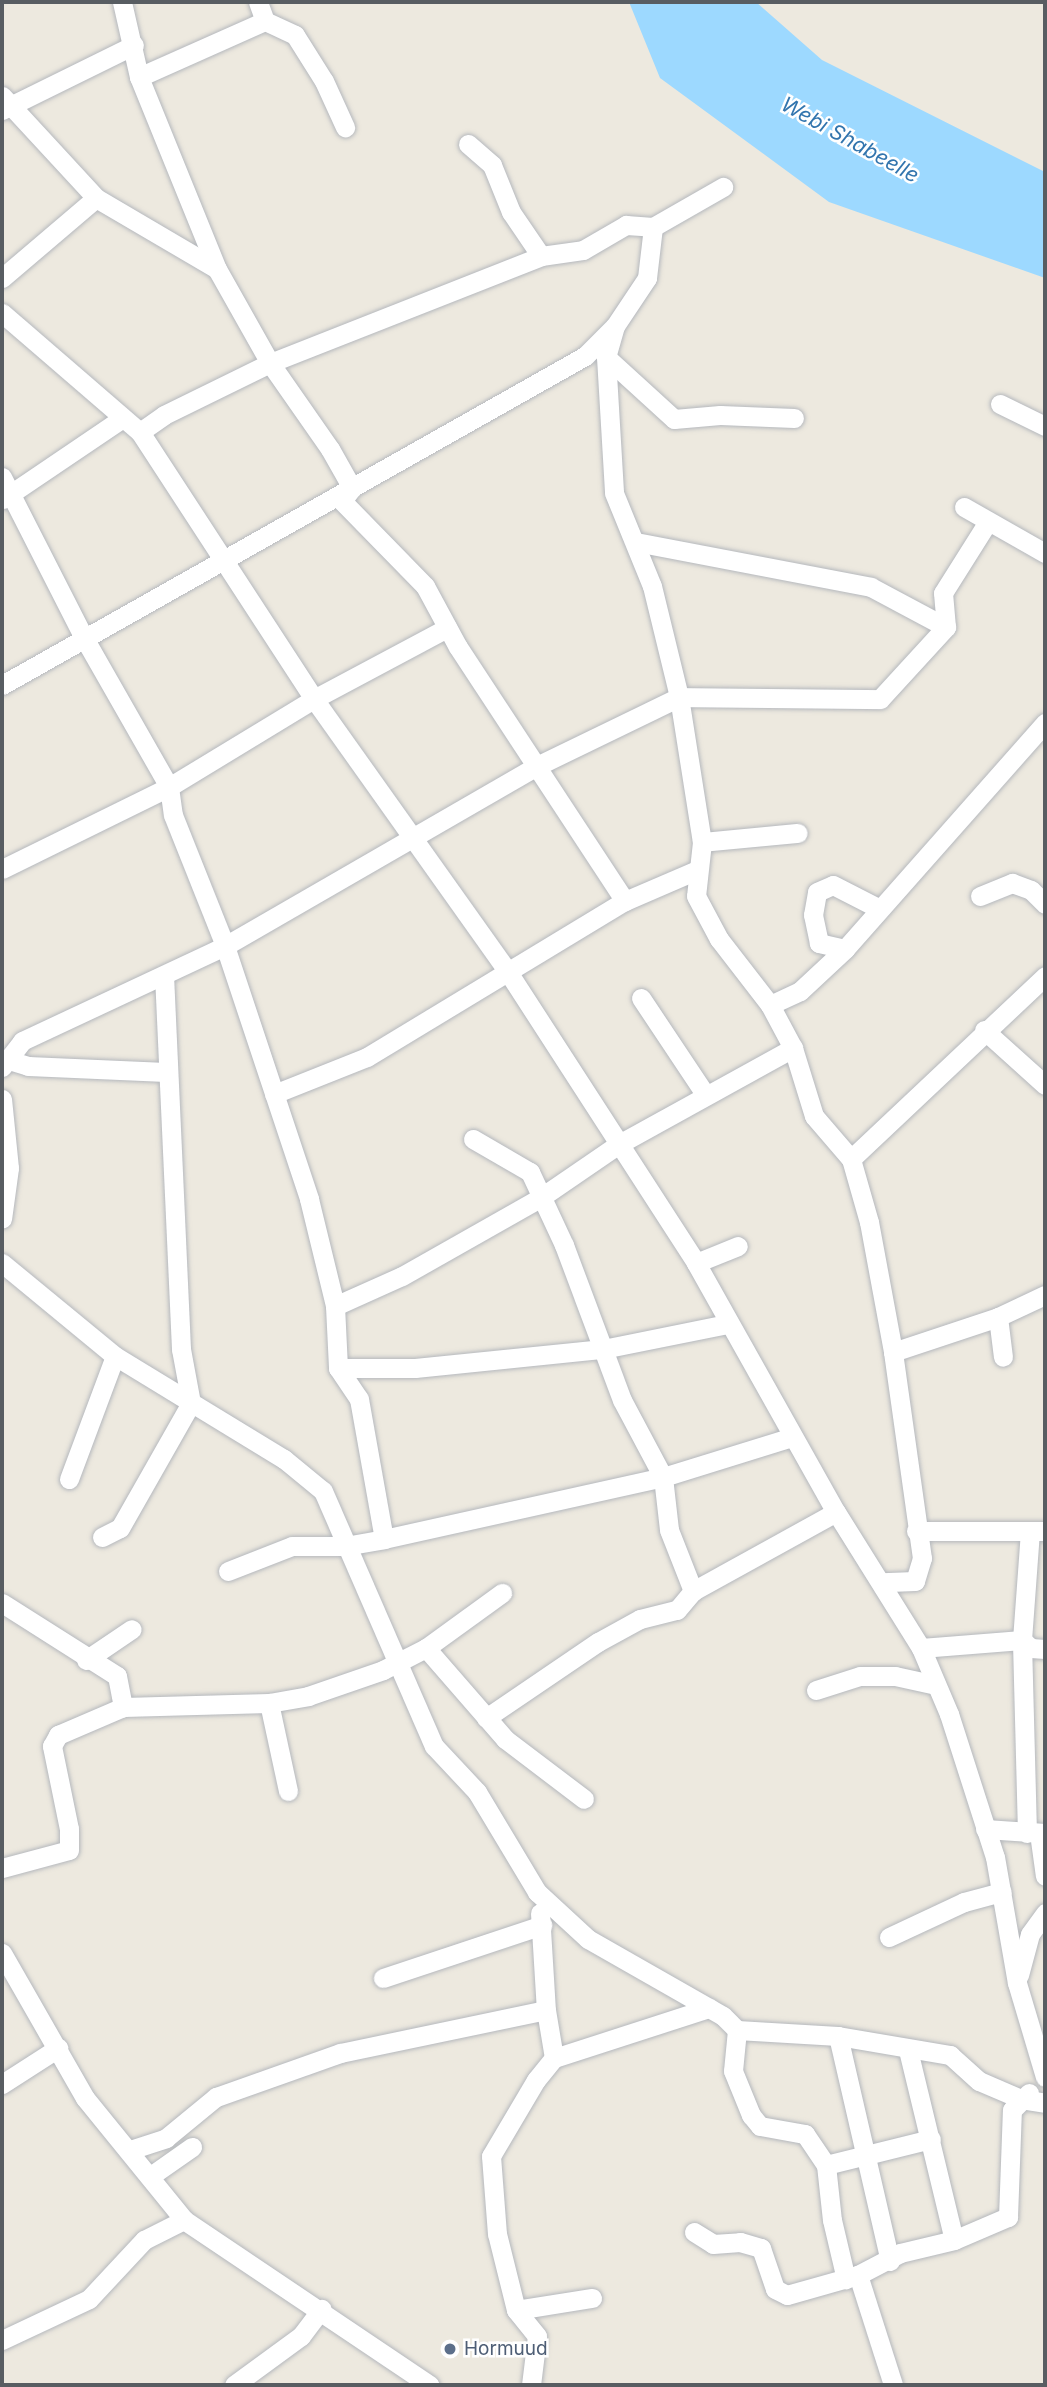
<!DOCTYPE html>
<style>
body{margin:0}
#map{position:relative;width:1047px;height:2387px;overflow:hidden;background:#ede9df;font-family:Inter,sans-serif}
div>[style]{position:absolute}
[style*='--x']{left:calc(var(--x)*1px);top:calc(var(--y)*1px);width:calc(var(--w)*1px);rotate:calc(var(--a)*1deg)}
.water>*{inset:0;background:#9dd9ff}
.roads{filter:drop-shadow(0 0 2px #b5b8bd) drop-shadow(0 0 2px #b5b8bd)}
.street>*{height:19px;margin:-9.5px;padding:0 9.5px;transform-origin:9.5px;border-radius:9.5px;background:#fff}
.dots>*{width:19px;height:19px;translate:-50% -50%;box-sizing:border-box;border:4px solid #fff;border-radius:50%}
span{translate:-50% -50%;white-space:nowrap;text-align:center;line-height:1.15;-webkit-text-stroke:5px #fff;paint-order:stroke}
.service-label{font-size:19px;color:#4e5e75}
.left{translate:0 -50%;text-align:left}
.water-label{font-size:21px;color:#3275ae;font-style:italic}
.frame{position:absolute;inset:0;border:4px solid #585d62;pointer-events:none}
</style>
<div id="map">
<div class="water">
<i style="clip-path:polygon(629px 2px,756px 2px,822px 60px,1045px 172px,1045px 278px,829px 202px,660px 78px)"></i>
</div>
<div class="roads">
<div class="street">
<i style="--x:122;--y:2;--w:77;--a:77.2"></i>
<i style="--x:139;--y:77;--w:207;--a:67.9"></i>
<i style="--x:217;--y:269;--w:108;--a:60.6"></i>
<i style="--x:270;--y:363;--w:105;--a:55.1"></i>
<i style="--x:330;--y:449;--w:45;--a:60.6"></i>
<i style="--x:258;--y:2;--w:20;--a:70"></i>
<i style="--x:265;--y:21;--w:33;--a:25"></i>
<i style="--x:295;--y:35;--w:54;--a:57.8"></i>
<i style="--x:324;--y:81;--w:51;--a:65.5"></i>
<i style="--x:139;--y:77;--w:138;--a:-24"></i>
<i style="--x:2;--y:96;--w:139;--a:47.3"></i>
<i style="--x:96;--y:198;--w:140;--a:30.4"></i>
<i style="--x:2;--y:110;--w:147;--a:-26.2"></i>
<i style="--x:468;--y:144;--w:32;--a:41"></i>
<i style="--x:492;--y:165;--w:51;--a:68"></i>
<i style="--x:511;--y:212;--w:53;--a:55.7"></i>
<i style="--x:2;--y:278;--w:123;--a:-40.4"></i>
<i style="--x:2;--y:313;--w:182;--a:40.8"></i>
<i style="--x:140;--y:432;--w:319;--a:56.9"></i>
<i style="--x:314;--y:699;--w:335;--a:54.6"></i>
<i style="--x:508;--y:972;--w:346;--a:57.1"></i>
<i style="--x:696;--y:1263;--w:286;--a:60.7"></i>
<i style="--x:836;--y:1512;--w:160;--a:58"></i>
<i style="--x:921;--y:1648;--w:72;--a:67"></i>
<i style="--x:949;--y:1714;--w:150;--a:72.2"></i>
<i style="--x:995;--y:1857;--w:128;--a:80.1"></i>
<i style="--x:1017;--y:1983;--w:98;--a:73.4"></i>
<i style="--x:615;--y:326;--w:32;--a:106"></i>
<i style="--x:606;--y:357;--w:136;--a:86.6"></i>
<i style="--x:614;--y:493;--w:100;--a:67.8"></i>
<i style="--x:652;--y:586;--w:114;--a:76.3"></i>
<i style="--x:679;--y:697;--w:147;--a:81"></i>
<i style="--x:702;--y:842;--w:54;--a:96.3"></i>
<i style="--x:696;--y:896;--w:49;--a:61.9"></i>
<i style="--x:719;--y:939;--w:83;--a:52.3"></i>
<i style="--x:770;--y:1005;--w:49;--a:61.9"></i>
<i style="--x:793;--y:1048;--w:71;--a:72.8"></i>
<i style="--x:814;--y:1116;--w:57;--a:49.3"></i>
<i style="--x:851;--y:1159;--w:66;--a:74.1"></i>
<i style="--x:869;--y:1222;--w:132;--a:79.5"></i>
<i style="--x:893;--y:1352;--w:208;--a:82"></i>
<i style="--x:922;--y:1558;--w:24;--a:107"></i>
<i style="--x:915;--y:1581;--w:33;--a:178"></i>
<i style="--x:606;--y:357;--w:92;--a:42.4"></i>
<i style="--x:674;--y:419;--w:46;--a:-5"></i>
<i style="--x:720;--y:415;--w:74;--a:2.3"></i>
<i style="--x:1000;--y:404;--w:50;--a:26.1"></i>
<i style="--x:140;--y:432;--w:29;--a:-35"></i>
<i style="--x:164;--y:415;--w:118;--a:-26.1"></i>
<i style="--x:270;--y:363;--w:291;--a:-21.5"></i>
<i style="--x:541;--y:256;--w:42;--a:-8.1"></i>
<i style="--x:583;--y:250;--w:50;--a:-30.2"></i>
<i style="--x:626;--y:225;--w:27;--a:4"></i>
<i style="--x:653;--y:227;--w:81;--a:-29.7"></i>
<i style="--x:2;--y:477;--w:178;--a:63"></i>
<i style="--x:83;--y:636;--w:174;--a:60.3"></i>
<i style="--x:169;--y:787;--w:28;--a:82"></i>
<i style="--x:173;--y:815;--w:141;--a:68.3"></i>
<i style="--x:225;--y:946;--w:267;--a:71.6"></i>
<i style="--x:309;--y:1199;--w:110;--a:76.3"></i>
<i style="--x:335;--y:1306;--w:62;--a:87.2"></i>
<i style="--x:338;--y:1368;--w:37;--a:56"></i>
<i style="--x:359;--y:1399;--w:142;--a:79.9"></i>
<i style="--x:352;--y:488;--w:16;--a:128"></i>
<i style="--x:342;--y:501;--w:119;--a:45.7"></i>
<i style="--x:425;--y:586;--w:69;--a:61.6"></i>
<i style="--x:458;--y:647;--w:304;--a:56.7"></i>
<i style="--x:3;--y:499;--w:143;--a:-34.1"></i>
<i style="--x:964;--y:507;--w:93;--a:29.6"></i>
<i style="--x:636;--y:542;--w:239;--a:10.8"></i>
<i style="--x:871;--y:587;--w:85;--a:28.1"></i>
<i style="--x:2;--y:685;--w:669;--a:-29.44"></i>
<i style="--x:585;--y:356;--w:42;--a:-45"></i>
<i style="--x:615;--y:326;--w:58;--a:-56.3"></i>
<i style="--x:647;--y:278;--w:51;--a:-83.3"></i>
<i style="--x:702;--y:842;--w:96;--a:-5.4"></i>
<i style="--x:2;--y:869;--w:186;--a:-26.2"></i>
<i style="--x:169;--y:787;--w:170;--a:-31.3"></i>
<i style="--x:314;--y:699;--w:151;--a:-28.1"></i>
<i style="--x:980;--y:896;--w:35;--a:-22"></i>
<i style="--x:1012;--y:883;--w:20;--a:20"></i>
<i style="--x:1031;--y:890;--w:20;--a:45"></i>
<i style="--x:845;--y:949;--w:27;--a:-167"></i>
<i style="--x:819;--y:943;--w:29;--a:-102"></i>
<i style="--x:813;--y:915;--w:23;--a:-80"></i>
<i style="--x:817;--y:892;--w:17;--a:-24"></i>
<i style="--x:833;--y:885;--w:51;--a:27.1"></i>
<i style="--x:641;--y:998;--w:115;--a:56.3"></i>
<i style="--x:770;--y:1005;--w:33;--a:-25"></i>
<i style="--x:800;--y:991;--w:62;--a:-43"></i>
<i style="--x:845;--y:949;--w:302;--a:-48.5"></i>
<i style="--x:984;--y:1030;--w:82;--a:42"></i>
<i style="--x:13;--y:1054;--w:7;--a:98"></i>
<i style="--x:12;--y:1061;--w:17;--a:17"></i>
<i style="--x:28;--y:1066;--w:138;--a:2.5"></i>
<i style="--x:2;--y:1067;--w:33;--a:-52"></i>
<i style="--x:22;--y:1041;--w:224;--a:-25.1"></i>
<i style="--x:225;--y:946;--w:360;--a:-30"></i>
<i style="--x:537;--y:766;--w:158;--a:-25.9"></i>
<i style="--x:679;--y:697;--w:201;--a:0.6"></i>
<i style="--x:880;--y:699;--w:98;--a:-47.5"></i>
<i style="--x:946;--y:627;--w:34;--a:-95"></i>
<i style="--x:943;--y:593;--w:83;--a:-57.8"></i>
<i style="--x:274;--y:1094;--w:100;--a:-21.7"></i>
<i style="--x:367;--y:1057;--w:301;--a:-31.2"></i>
<i style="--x:625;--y:901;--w:78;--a:-23.3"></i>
<i style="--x:2;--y:1099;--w:69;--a:84.2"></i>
<i style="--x:9;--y:1168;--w:51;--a:97.8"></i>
<i style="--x:473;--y:1139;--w:66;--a:30.1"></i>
<i style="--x:530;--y:1172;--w:81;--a:65"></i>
<i style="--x:564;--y:1245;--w:165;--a:69.5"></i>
<i style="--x:622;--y:1400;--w:87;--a:62"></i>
<i style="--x:663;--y:1477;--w:53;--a:83.5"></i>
<i style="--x:669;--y:1530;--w:66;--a:68.5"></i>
<i style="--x:851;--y:1159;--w:267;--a:-43.3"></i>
<i style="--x:2;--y:1263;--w:146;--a:39.5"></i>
<i style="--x:115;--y:1356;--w:198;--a:31.4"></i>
<i style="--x:284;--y:1459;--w:50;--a:39.4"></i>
<i style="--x:323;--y:1491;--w:278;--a:66.5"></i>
<i style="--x:434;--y:1746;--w:63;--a:46.9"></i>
<i style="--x:477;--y:1792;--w:117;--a:59"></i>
<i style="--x:537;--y:1892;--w:69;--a:42.7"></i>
<i style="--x:588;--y:1939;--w:155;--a:29.7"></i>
<i style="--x:723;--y:2016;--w:20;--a:45"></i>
<i style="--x:737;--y:2030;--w:101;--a:3.4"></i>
<i style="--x:838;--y:2036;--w:114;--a:9.6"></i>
<i style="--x:950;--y:2055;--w:39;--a:42"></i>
<i style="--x:979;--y:2081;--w:46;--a:23.2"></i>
<i style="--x:1021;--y:2099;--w:24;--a:9"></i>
<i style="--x:696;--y:1263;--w:45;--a:-22"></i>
<i style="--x:335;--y:1306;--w:73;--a:-24.1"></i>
<i style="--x:402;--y:1276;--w:159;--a:-29.5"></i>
<i style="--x:540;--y:1198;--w:96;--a:-34.4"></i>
<i style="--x:619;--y:1144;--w:199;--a:-28.9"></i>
<i style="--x:998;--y:1317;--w:40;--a:82.9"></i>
<i style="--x:893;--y:1352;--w:111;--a:-18.4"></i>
<i style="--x:998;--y:1317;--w:52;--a:-25.1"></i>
<i style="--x:338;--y:1368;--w:77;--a:0"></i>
<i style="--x:415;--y:1368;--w:189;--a:-5.8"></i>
<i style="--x:603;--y:1349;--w:126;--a:-11.4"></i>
<i style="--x:69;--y:1479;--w:131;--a:-69.5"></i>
<i style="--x:916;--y:1531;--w:129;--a:0"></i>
<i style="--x:102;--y:1537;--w:20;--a:-27"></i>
<i style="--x:120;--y:1528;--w:144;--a:-60.4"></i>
<i style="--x:191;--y:1403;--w:55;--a:-100.5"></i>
<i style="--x:181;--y:1349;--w:372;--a:-92.6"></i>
<i style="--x:228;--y:1571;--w:69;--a:-21.3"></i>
<i style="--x:292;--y:1546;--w:53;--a:0"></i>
<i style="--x:345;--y:1546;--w:40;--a:-10"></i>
<i style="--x:384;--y:1539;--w:286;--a:-12.5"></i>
<i style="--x:663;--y:1477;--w:135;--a:-17.2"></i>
<i style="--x:2;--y:1603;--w:136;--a:32.4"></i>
<i style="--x:117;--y:1676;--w:32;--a:79"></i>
<i style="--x:426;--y:1648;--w:121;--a:49"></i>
<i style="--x:505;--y:1739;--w:99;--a:37.2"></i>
<i style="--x:921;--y:1648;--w:101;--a:-4.5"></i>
<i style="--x:1022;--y:1640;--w:12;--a:42"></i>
<i style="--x:1031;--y:1648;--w:14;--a:4"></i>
<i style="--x:86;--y:1660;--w:55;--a:-34"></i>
<i style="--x:816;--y:1690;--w:46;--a:-17.7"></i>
<i style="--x:860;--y:1676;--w:35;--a:0"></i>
<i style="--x:895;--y:1676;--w:42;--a:12.4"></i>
<i style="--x:269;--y:1703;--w:90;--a:77.8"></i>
<i style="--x:486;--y:1718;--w:135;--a:-34.2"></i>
<i style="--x:598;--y:1642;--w:48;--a:-28.7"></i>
<i style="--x:640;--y:1619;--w:38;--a:-14"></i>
<i style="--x:677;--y:1610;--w:25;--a:-50"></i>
<i style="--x:693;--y:1591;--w:163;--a:-28.9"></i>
<i style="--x:985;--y:1829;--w:60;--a:3.8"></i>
<i style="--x:1027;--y:1833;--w:193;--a:-91.5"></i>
<i style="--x:1022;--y:1640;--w:108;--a:-85.8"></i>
<i style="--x:1039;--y:1833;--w:43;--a:82.1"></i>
<i style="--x:2;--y:1868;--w:69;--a:-15"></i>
<i style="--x:69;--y:1850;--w:21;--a:-90"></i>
<i style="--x:69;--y:1829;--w:85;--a:-101.6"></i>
<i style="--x:52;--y:1746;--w:13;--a:-61"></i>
<i style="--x:58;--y:1735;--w:71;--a:-23.3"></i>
<i style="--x:123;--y:1707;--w:146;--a:-1.6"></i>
<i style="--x:269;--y:1703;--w:40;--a:-10"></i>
<i style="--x:308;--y:1696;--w:79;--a:-19.1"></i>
<i style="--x:383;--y:1670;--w:48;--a:-27.1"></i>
<i style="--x:426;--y:1648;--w:94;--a:-35.9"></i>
<i style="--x:540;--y:1913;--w:97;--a:86.5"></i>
<i style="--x:546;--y:2010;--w:49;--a:80.5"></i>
<i style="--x:889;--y:1937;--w:83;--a:-25"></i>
<i style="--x:964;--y:1902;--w:39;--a:-15"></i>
<i style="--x:2;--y:1953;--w:167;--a:60.2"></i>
<i style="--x:85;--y:2098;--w:157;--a:50.9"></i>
<i style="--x:184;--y:2220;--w:296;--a:33.9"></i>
<i style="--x:1019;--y:1975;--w:42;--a:-75"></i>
<i style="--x:1030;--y:1934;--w:26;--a:-54"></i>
<i style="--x:383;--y:1978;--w:168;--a:-18.4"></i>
<i style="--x:737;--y:2030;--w:41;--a:95.6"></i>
<i style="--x:733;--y:2071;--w:48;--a:67.8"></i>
<i style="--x:751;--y:2115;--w:14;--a:51"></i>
<i style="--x:760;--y:2126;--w:46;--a:10.1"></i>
<i style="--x:805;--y:2134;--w:37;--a:56"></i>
<i style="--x:826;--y:2165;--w:55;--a:83.8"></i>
<i style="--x:832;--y:2220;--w:61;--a:76.7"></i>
<i style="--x:838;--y:2036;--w:231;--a:77"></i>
<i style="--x:908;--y:2050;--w:195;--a:76.4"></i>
<i style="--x:2;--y:2084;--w:67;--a:-32.7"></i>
<i style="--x:130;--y:2150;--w:38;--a:-18"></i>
<i style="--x:166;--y:2138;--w:65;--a:-39.4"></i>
<i style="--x:216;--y:2097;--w:132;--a:-19.5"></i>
<i style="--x:340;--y:2053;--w:210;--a:-11.8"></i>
<i style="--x:826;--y:2165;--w:108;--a:-13.9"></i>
<i style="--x:152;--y:2175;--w:49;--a:-35"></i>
<i style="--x:694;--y:2232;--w:22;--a:32"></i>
<i style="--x:713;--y:2244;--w:27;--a:-4"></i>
<i style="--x:740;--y:2242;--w:22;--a:16"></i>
<i style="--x:761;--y:2248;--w:43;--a:71.1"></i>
<i style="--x:775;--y:2289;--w:13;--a:27"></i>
<i style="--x:787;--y:2295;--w:74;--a:-15.7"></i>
<i style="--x:858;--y:2275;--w:47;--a:-27.6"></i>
<i style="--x:900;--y:2253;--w:56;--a:-13.5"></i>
<i style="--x:954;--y:2240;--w:59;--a:-23.1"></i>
<i style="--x:1008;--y:2217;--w:107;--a:-87.9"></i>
<i style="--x:1012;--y:2110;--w:24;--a:-45"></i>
<i style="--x:858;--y:2275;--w:115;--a:72.3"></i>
<i style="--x:516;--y:2310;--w:77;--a:-9"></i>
<i style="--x:2;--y:2340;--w:96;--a:-25.2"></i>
<i style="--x:89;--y:2299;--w:81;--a:-47"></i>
<i style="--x:144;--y:2240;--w:45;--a:-26.6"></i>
<i style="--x:234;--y:2385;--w:83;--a:-36.2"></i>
<i style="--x:301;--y:2336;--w:34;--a:-53"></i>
<i style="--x:531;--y:2385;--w:49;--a:-83"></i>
<i style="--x:537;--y:2336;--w:33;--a:-129"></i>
<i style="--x:516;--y:2310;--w:78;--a:-104"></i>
<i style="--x:497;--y:2234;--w:78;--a:-94.4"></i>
<i style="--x:491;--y:2156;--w:88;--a:-59.4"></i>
<i style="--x:536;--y:2080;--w:28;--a:-51"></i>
<i style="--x:554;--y:2058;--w:163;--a:-17.9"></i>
</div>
</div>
<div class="dots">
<i style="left:450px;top:2349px;background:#5c6f8a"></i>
</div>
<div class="service-label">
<span class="left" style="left:464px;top:2349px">Hormuud</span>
</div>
<div class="water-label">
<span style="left:850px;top:140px;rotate:29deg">Webi Shabeelle</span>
</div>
<div class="frame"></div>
</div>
